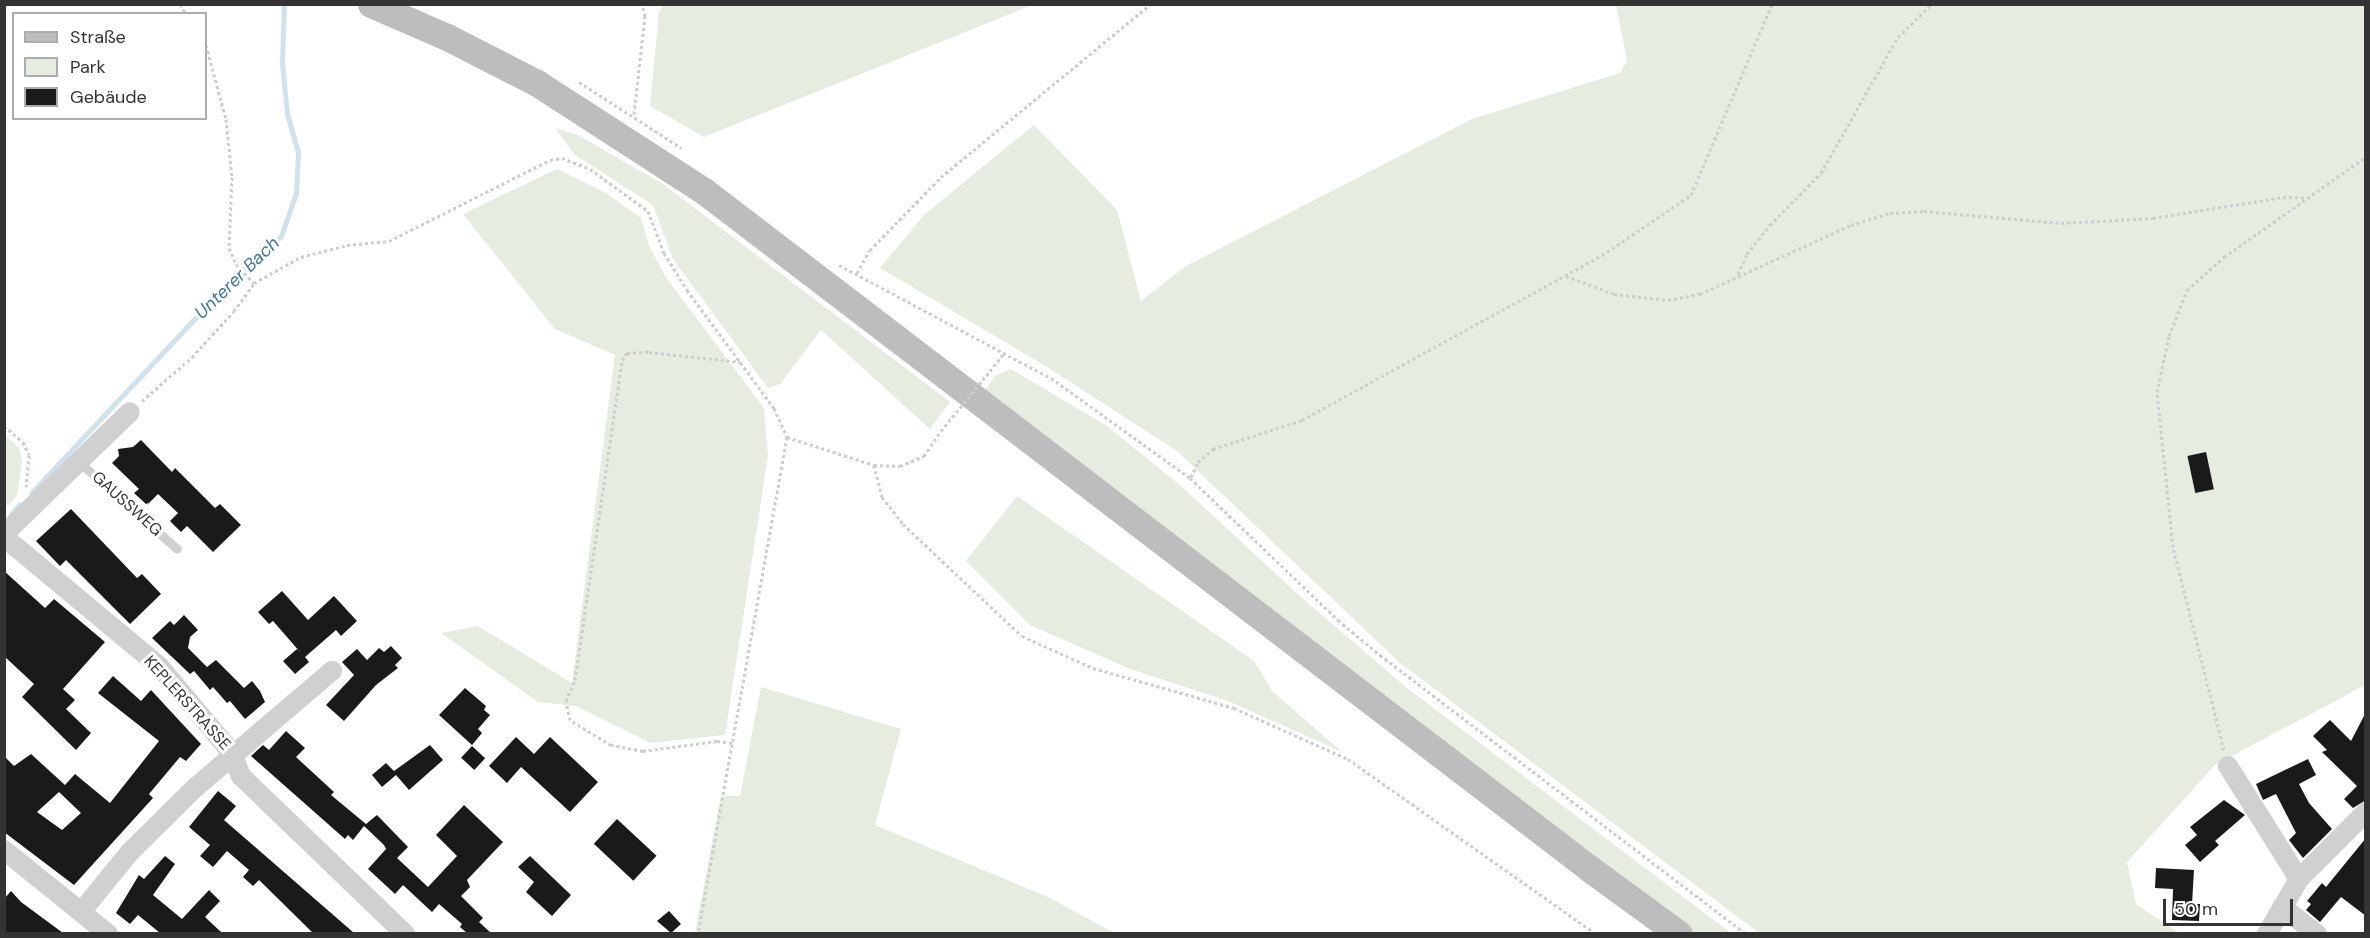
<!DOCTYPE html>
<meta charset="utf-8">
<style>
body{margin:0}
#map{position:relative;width:2370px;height:938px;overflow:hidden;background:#fff;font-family:"DM Sans",sans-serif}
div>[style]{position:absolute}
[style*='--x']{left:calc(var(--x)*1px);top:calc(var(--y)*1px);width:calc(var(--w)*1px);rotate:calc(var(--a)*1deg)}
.green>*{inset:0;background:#e6ecdf}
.stream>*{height:5px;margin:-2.5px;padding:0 2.5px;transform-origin:2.5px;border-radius:2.5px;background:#cfe2ee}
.building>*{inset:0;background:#1a1a1a;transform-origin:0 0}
.path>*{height:3px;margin-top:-1.5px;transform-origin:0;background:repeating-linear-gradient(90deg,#cdcdcd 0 3px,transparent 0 6px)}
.service>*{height:9px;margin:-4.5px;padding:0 4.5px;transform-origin:4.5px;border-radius:4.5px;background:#d0d0d0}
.minor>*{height:20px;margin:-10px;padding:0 10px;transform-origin:10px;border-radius:10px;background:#d0d0d0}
.secondary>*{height:27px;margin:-13.5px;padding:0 13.5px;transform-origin:13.5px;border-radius:13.5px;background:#bdbdbd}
.path-bridge>*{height:3px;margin-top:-1.5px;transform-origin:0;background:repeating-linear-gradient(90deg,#cdcdcd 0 3px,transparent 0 6px)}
span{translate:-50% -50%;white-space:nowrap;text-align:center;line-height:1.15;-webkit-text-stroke:6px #fff;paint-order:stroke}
.street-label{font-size:16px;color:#333}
.water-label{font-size:18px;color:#3f7597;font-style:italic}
.frame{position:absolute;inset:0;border:6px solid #333;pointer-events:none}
.legend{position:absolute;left:12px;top:12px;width:195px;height:108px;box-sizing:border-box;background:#fff;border:2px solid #adadad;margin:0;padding:8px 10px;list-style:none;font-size:18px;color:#333}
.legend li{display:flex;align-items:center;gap:12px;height:30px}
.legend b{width:30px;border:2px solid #adadad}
.scale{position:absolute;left:2163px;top:899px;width:130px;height:27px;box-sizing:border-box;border:3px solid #333;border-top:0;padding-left:8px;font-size:18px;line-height:21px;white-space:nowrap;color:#333;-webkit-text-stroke:4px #fff;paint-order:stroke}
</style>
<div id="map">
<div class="green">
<i style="clip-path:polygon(664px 5px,664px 4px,1032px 5px,704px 137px,650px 106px,659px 12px)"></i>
<i style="clip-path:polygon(1616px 5px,2365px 5px,2365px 685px,2215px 765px,2127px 862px,2136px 904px,2179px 933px,1759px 933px,1399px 662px,1177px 451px,1047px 367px,880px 268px,924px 215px,1034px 125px,1117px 210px,1141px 301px,1186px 266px,1472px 119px,1620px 73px,1627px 60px)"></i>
<i style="clip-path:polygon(555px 128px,578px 135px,663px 184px,950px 402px,930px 429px,821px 330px,780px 384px,768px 388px,673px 259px,653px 205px,575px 155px)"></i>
<i style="clip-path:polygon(557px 169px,606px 193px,641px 218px,649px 246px,667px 279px,764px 408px,768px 456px,725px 735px,651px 743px,576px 706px,538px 702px,441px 633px,478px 626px,572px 683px,615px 355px,555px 329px,463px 214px)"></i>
<i style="clip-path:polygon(1011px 369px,1107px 426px,1181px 486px,1302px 598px,1407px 688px,1731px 933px,1689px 933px,983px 394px,995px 376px)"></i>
<i style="clip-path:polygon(4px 434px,19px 448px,22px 462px,17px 496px,8px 506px,5px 503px)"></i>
<i style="clip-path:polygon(1017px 496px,1254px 661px,1272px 691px,1342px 752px,1228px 701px,1130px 669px,1030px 625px,966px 561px)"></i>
<i style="clip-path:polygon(761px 687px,901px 729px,875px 825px,1048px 897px,1114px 933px,695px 933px,721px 796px,740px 796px)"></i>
</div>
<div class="stream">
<i style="--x:31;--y:493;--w:287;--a:-46.8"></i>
<i style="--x:227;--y:284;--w:72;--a:-41.6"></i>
<i style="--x:281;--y:236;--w:46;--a:-70.8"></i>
<i style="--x:296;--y:193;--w:41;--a:-87.2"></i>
<i style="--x:298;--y:152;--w:40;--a:-106"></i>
<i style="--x:287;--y:114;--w:51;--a:-95.6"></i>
<i style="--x:282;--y:63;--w:59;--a:-88.1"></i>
<i style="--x:11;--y:514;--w:13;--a:-48"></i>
</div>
<div class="building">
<i style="clip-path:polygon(141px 440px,172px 472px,175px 468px,215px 508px,220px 504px,241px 525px,213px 552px,187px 526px,181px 532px,170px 521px,178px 513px,158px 494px,147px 505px,134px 493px,139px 489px,112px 463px,119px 456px,118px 449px,133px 447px)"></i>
<i style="left:2206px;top:452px;width:38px;height:19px;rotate:78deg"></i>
<i style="clip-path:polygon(71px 509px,137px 578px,142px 574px,161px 594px,130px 624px,66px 560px,60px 566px,36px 541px)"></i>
<i style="clip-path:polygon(4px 571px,45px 608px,54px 599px,105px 642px,63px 689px,75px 700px,66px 709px,91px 733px,76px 750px,22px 697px,34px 684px,4px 656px)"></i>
<i style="clip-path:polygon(282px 591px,308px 620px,334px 596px,357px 621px,341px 636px,336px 630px,305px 657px,309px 662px,295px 674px,283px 661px,297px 649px,300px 652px,273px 621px,269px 624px,258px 612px)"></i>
<i style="clip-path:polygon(184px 615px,198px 630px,190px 637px,188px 648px,207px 667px,216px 660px,244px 688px,252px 681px,260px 691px,265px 702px,245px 719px,230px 701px,227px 703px,213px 687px,210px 690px,194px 671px,190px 674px,152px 638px,170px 621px,174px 625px)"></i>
<i style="clip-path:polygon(391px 646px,402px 658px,395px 665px,398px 668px,376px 685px,344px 721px,326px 705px,354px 675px,342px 662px,357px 649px,367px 660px,379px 648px,384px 652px)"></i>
<i style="clip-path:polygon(evenodd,113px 676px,141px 701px,151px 690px,201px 744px,186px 761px,180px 757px,149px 794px,153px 798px,74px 885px,4px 832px,4px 756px,14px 766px,31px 754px,65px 785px,75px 774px,110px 803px,159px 741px,98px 693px,113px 676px,59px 792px,81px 813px,62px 830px,37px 812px,59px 792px)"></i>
<i style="clip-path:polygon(465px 688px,486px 706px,484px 710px,490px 715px,478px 729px,482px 733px,472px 745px,439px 715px)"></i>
<i style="clip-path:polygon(2366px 712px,2366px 800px,2353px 808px,2344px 799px,2357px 786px,2322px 752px,2327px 750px,2313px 736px,2330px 720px,2351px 741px)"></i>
<i style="clip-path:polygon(286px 731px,305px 748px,296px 757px,334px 792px,331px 795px,366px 824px,377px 815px,408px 847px,397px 858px,428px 887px,457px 856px,436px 835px,464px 805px,503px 842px,467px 880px,470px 887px,461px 896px,483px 918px,479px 922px,491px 933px,467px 933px,460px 927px,462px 924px,439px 904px,432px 912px,403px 885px,395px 894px,368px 869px,386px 849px,384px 845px,364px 826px,353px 840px,348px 835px,345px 839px,251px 756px,263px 745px,269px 750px)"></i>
<i style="clip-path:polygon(516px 737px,534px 754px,550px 737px,598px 782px,570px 812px,521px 767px,507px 783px,489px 766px)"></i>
<i style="clip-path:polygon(430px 745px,443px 760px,409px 790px,396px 775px,382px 787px,372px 775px,386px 763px,394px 771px)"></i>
<i style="left:472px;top:746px;width:18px;height:16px;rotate:43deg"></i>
<i style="clip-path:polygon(2308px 759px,2316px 775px,2299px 784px,2309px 803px,2332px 829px,2303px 858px,2289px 840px,2296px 833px,2276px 794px,2263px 800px,2256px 784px)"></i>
<i style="clip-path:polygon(218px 791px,236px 806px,224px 820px,354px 933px,313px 933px,259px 880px,253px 886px,243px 877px,249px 870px,227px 851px,213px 867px,200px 856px,210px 845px,189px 827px)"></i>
<i style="clip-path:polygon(2224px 800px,2245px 815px,2215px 841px,2219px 845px,2200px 862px,2185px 845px,2197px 835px,2190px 827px)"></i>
<i style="left:617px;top:819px;width:54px;height:34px;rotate:43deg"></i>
<i style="clip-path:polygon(2366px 838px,2366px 916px,2341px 897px,2320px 922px,2306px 910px,2311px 904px,2307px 901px,2322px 883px,2326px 887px)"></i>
<i style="clip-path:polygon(165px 856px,175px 864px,153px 895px,182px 919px,209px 890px,220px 901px,205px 917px,222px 933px,160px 933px,138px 915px,130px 924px,116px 913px,139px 875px,144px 879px)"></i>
<i style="clip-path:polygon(530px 856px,571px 895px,552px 916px,526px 892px,534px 882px,518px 867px)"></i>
<i style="clip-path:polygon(2156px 868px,2194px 870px,2192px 904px,2200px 904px,2199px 921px,2172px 920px,2173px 889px,2155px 888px)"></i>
<i style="clip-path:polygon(11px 891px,21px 902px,63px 933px,4px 933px,4px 899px)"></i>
<i style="clip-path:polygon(669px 911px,681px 924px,671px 933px,657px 921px)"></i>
</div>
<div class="path">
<i style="--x:180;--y:4;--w:12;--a:59"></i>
<i style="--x:206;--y:45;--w:77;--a:74.9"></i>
<i style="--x:226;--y:119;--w:58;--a:84.1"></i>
<i style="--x:232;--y:177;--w:71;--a:92.4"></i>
<i style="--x:229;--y:248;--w:17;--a:66"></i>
<i style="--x:236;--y:264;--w:26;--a:47"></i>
<i style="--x:579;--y:82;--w:122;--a:32.7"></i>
<i style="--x:634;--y:114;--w:99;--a:-83.6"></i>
<i style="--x:645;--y:16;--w:12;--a:-104"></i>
<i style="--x:839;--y:265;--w:240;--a:28.1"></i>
<i style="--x:1051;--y:378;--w:171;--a:35.7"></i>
<i style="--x:1190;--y:478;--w:205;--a:43.8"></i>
<i style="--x:1338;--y:620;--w:55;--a:39.8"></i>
<i style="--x:1380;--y:655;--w:460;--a:37.3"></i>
<i style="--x:857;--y:273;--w:26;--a:-61"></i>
<i style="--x:870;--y:250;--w:102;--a:-45.8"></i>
<i style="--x:941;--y:177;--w:272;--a:-39.5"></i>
<i style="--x:1738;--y:274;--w:22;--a:-66"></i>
<i style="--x:1747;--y:254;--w:37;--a:-52"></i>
<i style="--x:1770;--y:225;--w:73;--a:-45.6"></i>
<i style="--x:1821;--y:173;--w:156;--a:-60.5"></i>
<i style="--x:1898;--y:37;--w:47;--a:-44.1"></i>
<i style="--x:1566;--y:276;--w:51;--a:20.6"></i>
<i style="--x:1614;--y:294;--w:54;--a:6.3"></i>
<i style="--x:1668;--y:300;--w:33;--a:-11"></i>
<i style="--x:1700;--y:294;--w:166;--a:-24.6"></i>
<i style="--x:1851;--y:225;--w:41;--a:-17.1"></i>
<i style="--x:1890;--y:213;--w:34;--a:-3"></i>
<i style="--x:1924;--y:211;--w:138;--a:5"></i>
<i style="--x:2061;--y:223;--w:92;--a:-3.1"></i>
<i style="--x:2153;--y:218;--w:132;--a:-9.2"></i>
<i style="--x:2283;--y:197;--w:24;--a:2"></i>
<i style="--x:990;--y:371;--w:23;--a:-52"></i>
<i style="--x:142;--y:401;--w:67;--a:-41.3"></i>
<i style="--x:192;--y:357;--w:62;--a:-47.6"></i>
<i style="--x:234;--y:311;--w:34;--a:-54"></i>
<i style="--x:254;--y:283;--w:54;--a:-29"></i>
<i style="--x:301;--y:257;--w:48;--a:-14.6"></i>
<i style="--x:347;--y:245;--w:42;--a:-5.4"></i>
<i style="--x:389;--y:241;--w:180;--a:-26.7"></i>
<i style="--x:550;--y:160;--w:12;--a:-9"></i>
<i style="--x:562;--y:158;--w:30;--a:21"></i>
<i style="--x:590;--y:169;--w:72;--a:35.9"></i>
<i style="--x:648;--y:211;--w:45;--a:69.1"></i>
<i style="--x:664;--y:253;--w:44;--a:58.1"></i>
<i style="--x:687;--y:290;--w:147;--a:53.6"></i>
<i style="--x:774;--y:408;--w:32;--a:66"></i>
<i style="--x:787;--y:437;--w:505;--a:100.15"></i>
<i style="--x:4;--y:426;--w:25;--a:40"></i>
<i style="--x:23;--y:442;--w:14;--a:65"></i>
<i style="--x:29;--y:455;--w:32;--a:95"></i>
<i style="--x:787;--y:437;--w:91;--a:17.8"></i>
<i style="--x:874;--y:465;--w:26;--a:2"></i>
<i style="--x:900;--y:466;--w:26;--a:-23"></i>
<i style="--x:924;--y:456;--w:30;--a:-56"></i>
<i style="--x:874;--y:465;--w:33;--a:76"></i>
<i style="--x:882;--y:497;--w:34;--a:52"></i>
<i style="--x:903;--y:524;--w:163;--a:43.3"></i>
<i style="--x:1022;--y:636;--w:78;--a:24.3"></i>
<i style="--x:1093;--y:668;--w:147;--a:15.8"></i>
<i style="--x:1234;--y:708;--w:125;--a:24.1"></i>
<i style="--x:1348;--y:759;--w:304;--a:35.2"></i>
<i style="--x:1191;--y:477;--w:17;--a:-65"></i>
<i style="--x:1198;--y:462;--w:20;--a:-41"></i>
<i style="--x:1213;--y:449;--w:94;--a:-18"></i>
<i style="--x:1302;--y:420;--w:348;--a:-28.8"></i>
<i style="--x:1607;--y:252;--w:102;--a:-34.2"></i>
<i style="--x:1691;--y:195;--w:207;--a:-67"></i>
<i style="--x:732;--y:743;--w:15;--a:-172"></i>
<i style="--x:717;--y:741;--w:75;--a:172.3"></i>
<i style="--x:643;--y:751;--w:33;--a:-169"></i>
<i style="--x:611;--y:745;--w:48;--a:-148.6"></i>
<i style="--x:570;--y:720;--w:19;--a:-102"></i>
<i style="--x:566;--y:701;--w:23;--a:-67"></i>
<i style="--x:575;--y:680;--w:323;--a:-81.6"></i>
<i style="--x:622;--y:360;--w:9;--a:-54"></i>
<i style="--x:627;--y:353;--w:22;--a:-3"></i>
<i style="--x:649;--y:352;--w:92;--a:6.3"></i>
<i style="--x:2224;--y:750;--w:209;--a:-104.1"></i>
<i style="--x:2173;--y:547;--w:156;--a:-95.9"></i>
<i style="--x:2157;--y:392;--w:57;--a:-77.9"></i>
<i style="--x:2169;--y:336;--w:49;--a:-68.6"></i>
<i style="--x:2187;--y:290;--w:50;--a:-41.7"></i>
<i style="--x:2224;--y:257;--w:174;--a:-35.2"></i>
</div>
<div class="service">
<i style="--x:78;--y:461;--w:132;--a:41.6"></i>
</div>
<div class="minor">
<i style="--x:4;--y:534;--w:175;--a:-44.1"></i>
<i style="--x:4;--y:537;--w:202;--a:39.8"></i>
<i style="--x:159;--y:666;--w:114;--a:50"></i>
<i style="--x:232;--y:753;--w:25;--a:69"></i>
<i style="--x:241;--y:776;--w:228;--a:43.9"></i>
<i style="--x:2228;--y:766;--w:133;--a:57.9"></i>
<i style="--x:4;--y:850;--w:134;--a:38.9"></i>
<i style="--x:2282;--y:907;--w:44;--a:37.6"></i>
<i style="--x:82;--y:911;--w:76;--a:-50.9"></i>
<i style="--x:130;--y:852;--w:93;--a:-44.6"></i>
<i style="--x:196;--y:787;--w:179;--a:-40.5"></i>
<i style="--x:2267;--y:934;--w:64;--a:-59.8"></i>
<i style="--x:2299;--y:879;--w:95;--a:-45"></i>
</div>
<div class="secondary">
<i style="--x:371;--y:4;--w:83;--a:23.5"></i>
<i style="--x:447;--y:37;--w:101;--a:27.1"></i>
<i style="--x:537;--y:83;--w:199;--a:32.9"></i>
<i style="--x:704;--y:191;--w:1116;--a:37.42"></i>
<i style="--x:1590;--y:869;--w:110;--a:36.1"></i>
</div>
<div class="path-bridge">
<i style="--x:941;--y:431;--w:77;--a:-50.8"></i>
</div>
<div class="street-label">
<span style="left:127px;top:504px;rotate:42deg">GAUSSWEG</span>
<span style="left:187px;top:703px;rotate:48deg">KEPLERSTRASSE</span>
</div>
<div class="water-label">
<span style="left:237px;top:278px;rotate:-44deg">Unterer Bach</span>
</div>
<div class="frame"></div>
<ul class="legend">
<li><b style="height:8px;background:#bdbdbd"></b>Straße</li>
<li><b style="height:16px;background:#e6ecdf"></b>Park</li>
<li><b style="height:16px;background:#1a1a1a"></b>Gebäude</li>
</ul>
<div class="scale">50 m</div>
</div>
